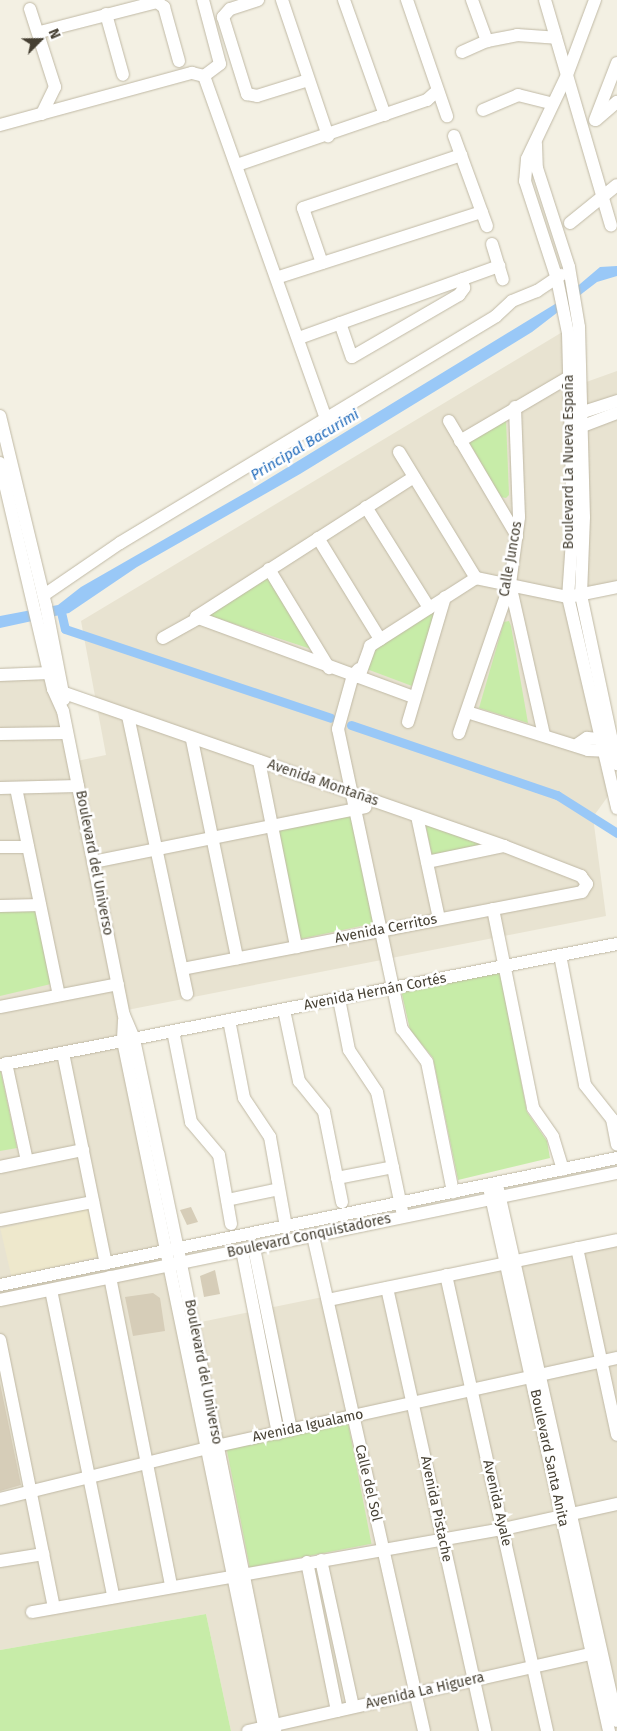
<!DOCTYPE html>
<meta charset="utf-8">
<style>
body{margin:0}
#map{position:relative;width:617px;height:1731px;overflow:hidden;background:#f3f0e3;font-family:"Fira Sans",sans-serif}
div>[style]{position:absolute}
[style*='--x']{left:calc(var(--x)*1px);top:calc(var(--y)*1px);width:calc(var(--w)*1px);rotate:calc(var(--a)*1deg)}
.residential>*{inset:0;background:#e8e3d1}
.education>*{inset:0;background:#eee8cc;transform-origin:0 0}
.green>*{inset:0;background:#c7eca8;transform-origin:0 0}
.water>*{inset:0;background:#99c8f7}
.canal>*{height:9px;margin:-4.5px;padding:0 4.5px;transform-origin:4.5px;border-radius:4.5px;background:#99c8f7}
.building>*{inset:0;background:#d6cdb8}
.roads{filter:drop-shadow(0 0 1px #c0b9a5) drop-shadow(0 0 1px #c0b9a5)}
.minor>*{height:12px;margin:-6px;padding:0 6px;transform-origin:6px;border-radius:6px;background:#fff}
span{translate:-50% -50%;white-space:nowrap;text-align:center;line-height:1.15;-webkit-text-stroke:5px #fff;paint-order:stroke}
.street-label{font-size:14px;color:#464033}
.water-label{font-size:15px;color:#236cbb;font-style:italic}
.north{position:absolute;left:15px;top:15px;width:50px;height:50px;-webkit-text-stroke:4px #fff;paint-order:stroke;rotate:67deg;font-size:14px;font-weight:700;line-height:20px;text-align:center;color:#464033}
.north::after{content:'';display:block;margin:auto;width:18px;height:22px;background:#464033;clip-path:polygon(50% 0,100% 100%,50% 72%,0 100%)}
</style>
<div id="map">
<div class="residential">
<i style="clip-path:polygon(574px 325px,575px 386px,617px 371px,617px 585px,575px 595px,614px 788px,593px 817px,606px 916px,122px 1011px,186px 1325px,617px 1237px,617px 1731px,231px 1731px,206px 1614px,0 1650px,0 678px,58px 675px,77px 761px,106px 755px,81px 621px)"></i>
</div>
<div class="education">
<i style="left:90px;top:1208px;width:49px;height:92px;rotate:77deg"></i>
</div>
<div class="green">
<i style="clip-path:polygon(506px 420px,509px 495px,506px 498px,501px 497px,469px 442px)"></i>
<i style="clip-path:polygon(268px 572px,314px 650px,204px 614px)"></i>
<i style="clip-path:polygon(437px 610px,412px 686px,364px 668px,370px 649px)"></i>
<i style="clip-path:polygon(509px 621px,511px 626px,528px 723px,479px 708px,504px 622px)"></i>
<i style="left:354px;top:812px;width:113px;height:79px;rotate:78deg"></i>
<i style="clip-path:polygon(425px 822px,482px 842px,483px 845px,432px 856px)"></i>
<i style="clip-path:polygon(35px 905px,51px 984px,0 996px,0 906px)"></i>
<i style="clip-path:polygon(500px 971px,527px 1112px,547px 1141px,550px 1158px,458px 1180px,433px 1058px,410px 1030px,401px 990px)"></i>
<i style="clip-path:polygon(0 1068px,17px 1148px,0 1151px)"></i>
<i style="left:348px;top:1423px;width:123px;height:124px;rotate:79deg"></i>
<i style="clip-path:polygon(206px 1614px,231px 1731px,0 1731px,0 1650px)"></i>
</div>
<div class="water">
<i style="clip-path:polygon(617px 266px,617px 276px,597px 282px,532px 332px,300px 474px,137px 567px,69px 613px,0 628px,0 616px,58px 605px,81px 587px,252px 489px,560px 301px,600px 267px)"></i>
</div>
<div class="canal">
<i style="--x:61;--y:612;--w:17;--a:77"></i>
<i style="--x:65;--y:629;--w:280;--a:18.5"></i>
<i style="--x:351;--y:725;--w:218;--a:18.8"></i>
<i style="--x:557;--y:795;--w:71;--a:32.3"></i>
</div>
<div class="building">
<i style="clip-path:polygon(191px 1207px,198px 1222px,187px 1225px,180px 1210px)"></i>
<i style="clip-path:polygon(215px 1270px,220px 1294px,204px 1297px,200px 1276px)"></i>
<i style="clip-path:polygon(153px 1293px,160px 1298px,165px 1331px,133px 1336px,125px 1297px)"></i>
<i style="clip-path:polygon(0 1383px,21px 1485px,0 1491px)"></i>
</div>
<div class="roads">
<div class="minor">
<i style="--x:203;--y:0;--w:66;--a:75.1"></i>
<i style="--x:220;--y:64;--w:20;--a:143"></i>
<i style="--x:258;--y:0;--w:29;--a:162"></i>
<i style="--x:230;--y:9;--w:11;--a:131"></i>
<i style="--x:223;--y:17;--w:81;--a:72.7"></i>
<i style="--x:247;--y:94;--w:10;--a:11"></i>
<i style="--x:257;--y:96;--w:53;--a:-17.4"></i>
<i style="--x:282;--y:0;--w:144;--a:71.3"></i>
<i style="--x:344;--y:0;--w:122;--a:70.4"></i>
<i style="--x:407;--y:0;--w:123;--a:71"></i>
<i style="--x:472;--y:0;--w:44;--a:69.9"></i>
<i style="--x:545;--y:0;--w:235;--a:73.7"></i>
<i style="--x:595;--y:0;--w:80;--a:110.5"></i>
<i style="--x:567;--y:75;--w:93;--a:115.5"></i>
<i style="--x:527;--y:159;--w:22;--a:95"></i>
<i style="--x:525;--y:181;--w:103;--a:71.9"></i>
<i style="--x:557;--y:279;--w:55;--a:78.5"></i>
<i style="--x:568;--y:333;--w:193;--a:88.5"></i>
<i style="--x:573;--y:526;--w:71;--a:94"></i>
<i style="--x:568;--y:597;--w:217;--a:76.9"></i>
<i style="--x:30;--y:9;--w:82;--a:72.2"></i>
<i style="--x:55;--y:87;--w:30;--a:116"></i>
<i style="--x:106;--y:14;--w:63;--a:74.4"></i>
<i style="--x:40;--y:32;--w:121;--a:-14.4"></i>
<i style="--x:157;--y:2;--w:9;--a:36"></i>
<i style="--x:164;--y:7;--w:56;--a:74.5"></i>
<i style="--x:462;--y:52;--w:27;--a:-24"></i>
<i style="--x:487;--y:41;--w:31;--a:-11"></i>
<i style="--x:517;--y:35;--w:39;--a:4"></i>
<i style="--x:483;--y:110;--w:38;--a:-23"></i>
<i style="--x:518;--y:95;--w:34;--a:14"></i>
<i style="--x:595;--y:120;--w:61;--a:-68.9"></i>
<i style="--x:596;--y:120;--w:28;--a:-41"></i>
<i style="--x:0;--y:125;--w:199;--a:-15.2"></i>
<i style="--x:192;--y:73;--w:12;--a:14"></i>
<i style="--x:204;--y:76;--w:364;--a:70.4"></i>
<i style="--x:454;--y:136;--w:96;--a:69.9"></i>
<i style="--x:536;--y:144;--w:24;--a:88"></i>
<i style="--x:537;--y:168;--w:104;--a:72.1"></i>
<i style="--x:569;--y:267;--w:61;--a:80.5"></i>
<i style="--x:579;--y:327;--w:190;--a:88.5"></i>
<i style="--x:584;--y:517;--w:78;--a:92.2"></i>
<i style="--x:581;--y:595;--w:173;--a:78"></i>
<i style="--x:237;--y:165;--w:201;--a:-18.9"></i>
<i style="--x:427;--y:100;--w:13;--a:-42"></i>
<i style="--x:570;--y:223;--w:60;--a:-39"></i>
<i style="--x:492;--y:244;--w:37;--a:73"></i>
<i style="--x:322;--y:263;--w:58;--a:-109.1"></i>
<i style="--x:303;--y:208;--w:167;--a:-18.5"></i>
<i style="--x:279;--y:277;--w:213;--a:-17.8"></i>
<i style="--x:340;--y:323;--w:36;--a:71"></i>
<i style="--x:352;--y:357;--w:124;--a:-30.1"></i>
<i style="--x:459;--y:295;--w:9;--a:-54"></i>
<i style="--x:464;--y:288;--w:9;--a:-103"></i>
<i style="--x:299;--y:338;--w:213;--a:-19.8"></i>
<i style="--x:574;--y:415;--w:45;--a:-18"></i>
<i style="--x:0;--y:416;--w:195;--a:76.4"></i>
<i style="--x:46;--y:606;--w:95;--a:79"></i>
<i style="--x:449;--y:421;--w:134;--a:59.4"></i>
<i style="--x:575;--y:429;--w:45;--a:-20.9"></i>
<i style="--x:460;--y:441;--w:134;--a:-30.4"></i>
<i style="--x:399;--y:452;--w:148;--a:58.6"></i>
<i style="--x:0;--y:463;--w:232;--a:76.8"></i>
<i style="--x:53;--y:689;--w:24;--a:66"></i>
<i style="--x:63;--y:711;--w:310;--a:78.7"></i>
<i style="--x:124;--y:1015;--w:26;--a:67"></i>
<i style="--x:134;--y:1039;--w:215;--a:78.2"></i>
<i style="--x:178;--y:1249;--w:492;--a:78.6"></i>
<i style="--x:414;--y:477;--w:259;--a:147.3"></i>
<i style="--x:196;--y:617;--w:232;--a:20.2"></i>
<i style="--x:366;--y:507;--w:119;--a:58"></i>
<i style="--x:318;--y:538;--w:119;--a:58.5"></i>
<i style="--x:269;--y:569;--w:116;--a:58.8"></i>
<i style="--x:476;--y:578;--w:94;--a:11.7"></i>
<i style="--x:568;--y:597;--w:50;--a:-11.5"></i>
<i style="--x:510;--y:584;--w:155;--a:77.3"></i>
<i style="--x:44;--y:595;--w:92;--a:-34.4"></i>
<i style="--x:120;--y:543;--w:439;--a:-31.1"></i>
<i style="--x:496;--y:316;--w:22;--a:-43"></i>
<i style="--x:512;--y:301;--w:27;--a:-22"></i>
<i style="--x:537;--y:291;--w:29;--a:-34"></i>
<i style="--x:163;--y:638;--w:39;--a:-29"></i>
<i style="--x:359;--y:669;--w:8;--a:135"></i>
<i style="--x:353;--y:675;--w:56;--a:105.5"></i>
<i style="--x:338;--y:729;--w:307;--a:78"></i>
<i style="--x:402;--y:1029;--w:41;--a:52.9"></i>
<i style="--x:427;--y:1062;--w:133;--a:78.7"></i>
<i style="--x:0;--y:675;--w:49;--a:-2.3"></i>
<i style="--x:359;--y:677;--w:33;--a:-70"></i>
<i style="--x:370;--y:646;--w:126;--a:-32.7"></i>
<i style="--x:53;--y:689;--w:478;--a:19.2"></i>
<i style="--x:504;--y:846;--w:83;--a:21.3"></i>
<i style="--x:581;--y:876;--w:10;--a:53"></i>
<i style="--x:587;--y:884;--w:9;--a:122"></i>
<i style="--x:582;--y:892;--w:407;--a:169.1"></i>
<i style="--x:467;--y:712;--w:127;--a:17.4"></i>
<i style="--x:588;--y:750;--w:21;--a:3"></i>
<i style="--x:128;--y:716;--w:284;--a:78"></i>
<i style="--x:408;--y:722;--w:130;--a:-73.5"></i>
<i style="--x:459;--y:733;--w:157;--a:-71.1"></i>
<i style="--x:510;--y:584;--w:68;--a:-82.3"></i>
<i style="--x:519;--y:517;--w:110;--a:-92.1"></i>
<i style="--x:0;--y:734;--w:67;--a:-0.9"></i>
<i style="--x:192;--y:740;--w:223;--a:78.3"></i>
<i style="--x:578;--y:744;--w:11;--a:-34"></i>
<i style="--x:587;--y:738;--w:21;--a:5"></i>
<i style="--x:259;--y:761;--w:190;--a:78.7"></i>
<i style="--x:0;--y:788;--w:78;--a:-1.5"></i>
<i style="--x:16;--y:788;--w:211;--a:78.3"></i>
<i style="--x:417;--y:816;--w:105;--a:77.9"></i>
<i style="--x:0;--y:847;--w:28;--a:0"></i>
<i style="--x:93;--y:862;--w:278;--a:-11.4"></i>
<i style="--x:427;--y:862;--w:79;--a:-11.7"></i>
<i style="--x:0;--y:906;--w:40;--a:-1.4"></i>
<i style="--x:493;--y:909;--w:203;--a:78.6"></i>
<i style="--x:533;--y:1108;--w:35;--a:55"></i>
<i style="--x:553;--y:1137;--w:34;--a:73"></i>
<i style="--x:560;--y:955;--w:132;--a:79.1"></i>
<i style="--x:585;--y:1085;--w:43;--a:51.5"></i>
<i style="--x:612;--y:1119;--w:26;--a:79"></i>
<i style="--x:339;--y:999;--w:52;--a:78.9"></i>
<i style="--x:349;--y:1050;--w:50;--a:56.3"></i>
<i style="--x:377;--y:1092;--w:122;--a:78.1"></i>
<i style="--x:0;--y:1007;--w:120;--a:-11"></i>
<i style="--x:284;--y:1010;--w:73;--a:78.1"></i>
<i style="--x:299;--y:1081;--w:40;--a:51"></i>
<i style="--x:324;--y:1112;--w:92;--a:78.7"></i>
<i style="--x:124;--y:1020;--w:21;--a:93"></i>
<i style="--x:123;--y:1041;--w:704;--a:78.37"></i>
<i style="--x:229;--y:1020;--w:79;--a:79.1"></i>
<i style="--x:244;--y:1098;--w:47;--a:56.3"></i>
<i style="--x:270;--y:1137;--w:91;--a:79.9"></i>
<i style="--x:173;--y:1031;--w:93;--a:78.8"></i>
<i style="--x:191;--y:1122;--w:43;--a:49.7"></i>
<i style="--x:219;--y:1155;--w:70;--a:80.1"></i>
<i style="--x:63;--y:1053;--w:215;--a:78.5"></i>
<i style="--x:6;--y:1063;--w:100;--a:77.9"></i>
<i style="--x:0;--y:1065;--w:629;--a:-11.1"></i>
<i style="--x:0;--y:1167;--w:85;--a:-11.6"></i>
<i style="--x:337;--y:1178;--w:57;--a:-11.1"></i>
<i style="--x:498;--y:1189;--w:545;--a:77.39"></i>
<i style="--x:490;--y:1192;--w:552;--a:77.55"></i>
<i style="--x:227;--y:1200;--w:53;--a:-11.9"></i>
<i style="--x:0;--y:1220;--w:95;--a:-11"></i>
<i style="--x:313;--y:1236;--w:507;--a:77.36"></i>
<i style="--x:254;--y:1248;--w:186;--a:78.5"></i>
<i style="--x:577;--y:1248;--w:191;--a:77.9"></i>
<i style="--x:242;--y:1250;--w:187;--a:78.9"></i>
<i style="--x:446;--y:1275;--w:467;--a:77.5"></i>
<i style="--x:110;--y:1277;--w:314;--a:78.8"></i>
<i style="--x:0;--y:1285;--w:630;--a:-11.63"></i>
<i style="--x:387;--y:1288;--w:454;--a:77.5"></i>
<i style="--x:51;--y:1290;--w:312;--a:78.5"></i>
<i style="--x:0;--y:1300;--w:630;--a:-11.63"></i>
<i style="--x:328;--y:1300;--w:295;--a:-11.7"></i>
<i style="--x:0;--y:1340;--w:273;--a:78.6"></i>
<i style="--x:0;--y:1499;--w:213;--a:-13.8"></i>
<i style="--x:207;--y:1448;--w:420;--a:-12.4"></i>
<i style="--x:321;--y:1560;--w:150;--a:77.7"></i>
<i style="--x:0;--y:1561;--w:44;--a:-9.2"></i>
<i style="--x:307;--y:1562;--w:152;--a:78.6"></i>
<i style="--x:32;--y:1612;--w:478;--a:-10"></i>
<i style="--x:503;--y:1529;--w:117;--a:-12.4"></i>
<i style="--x:248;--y:1731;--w:360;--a:-12.7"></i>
</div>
</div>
<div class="street-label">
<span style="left:569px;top:462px;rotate:-90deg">Boulevard La Nueva España</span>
<span style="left:511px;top:559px;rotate:-80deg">Calle Juncos</span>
<span style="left:323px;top:783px;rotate:19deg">Avenida Montañas</span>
<span style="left:94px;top:863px;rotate:79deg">Boulevard del Universo</span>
<span style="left:386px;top:929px;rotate:-11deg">Avenida Cerritos</span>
<span style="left:375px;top:992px;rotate:-11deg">Avenida Hernán Cortés</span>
<span style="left:309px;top:1236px;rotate:-12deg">Boulevard Conquistadores</span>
<span style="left:203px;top:1372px;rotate:79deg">Boulevard del Universo</span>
<span style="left:308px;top:1426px;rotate:-12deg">Avenida Igualamo</span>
<span style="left:549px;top:1458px;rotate:78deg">Boulevard Santa Anita</span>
<span style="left:368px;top:1483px;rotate:77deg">Calle del Sol</span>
<span style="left:497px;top:1503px;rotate:77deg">Avenida Ayale</span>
<span style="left:436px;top:1509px;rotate:78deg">Avenida Pistache</span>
<span style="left:425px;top:1691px;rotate:-13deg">Avenida La Higuera</span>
</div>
<div class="water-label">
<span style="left:305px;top:445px;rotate:-31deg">Principal Bacurimi</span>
</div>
<div class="north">N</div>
</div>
